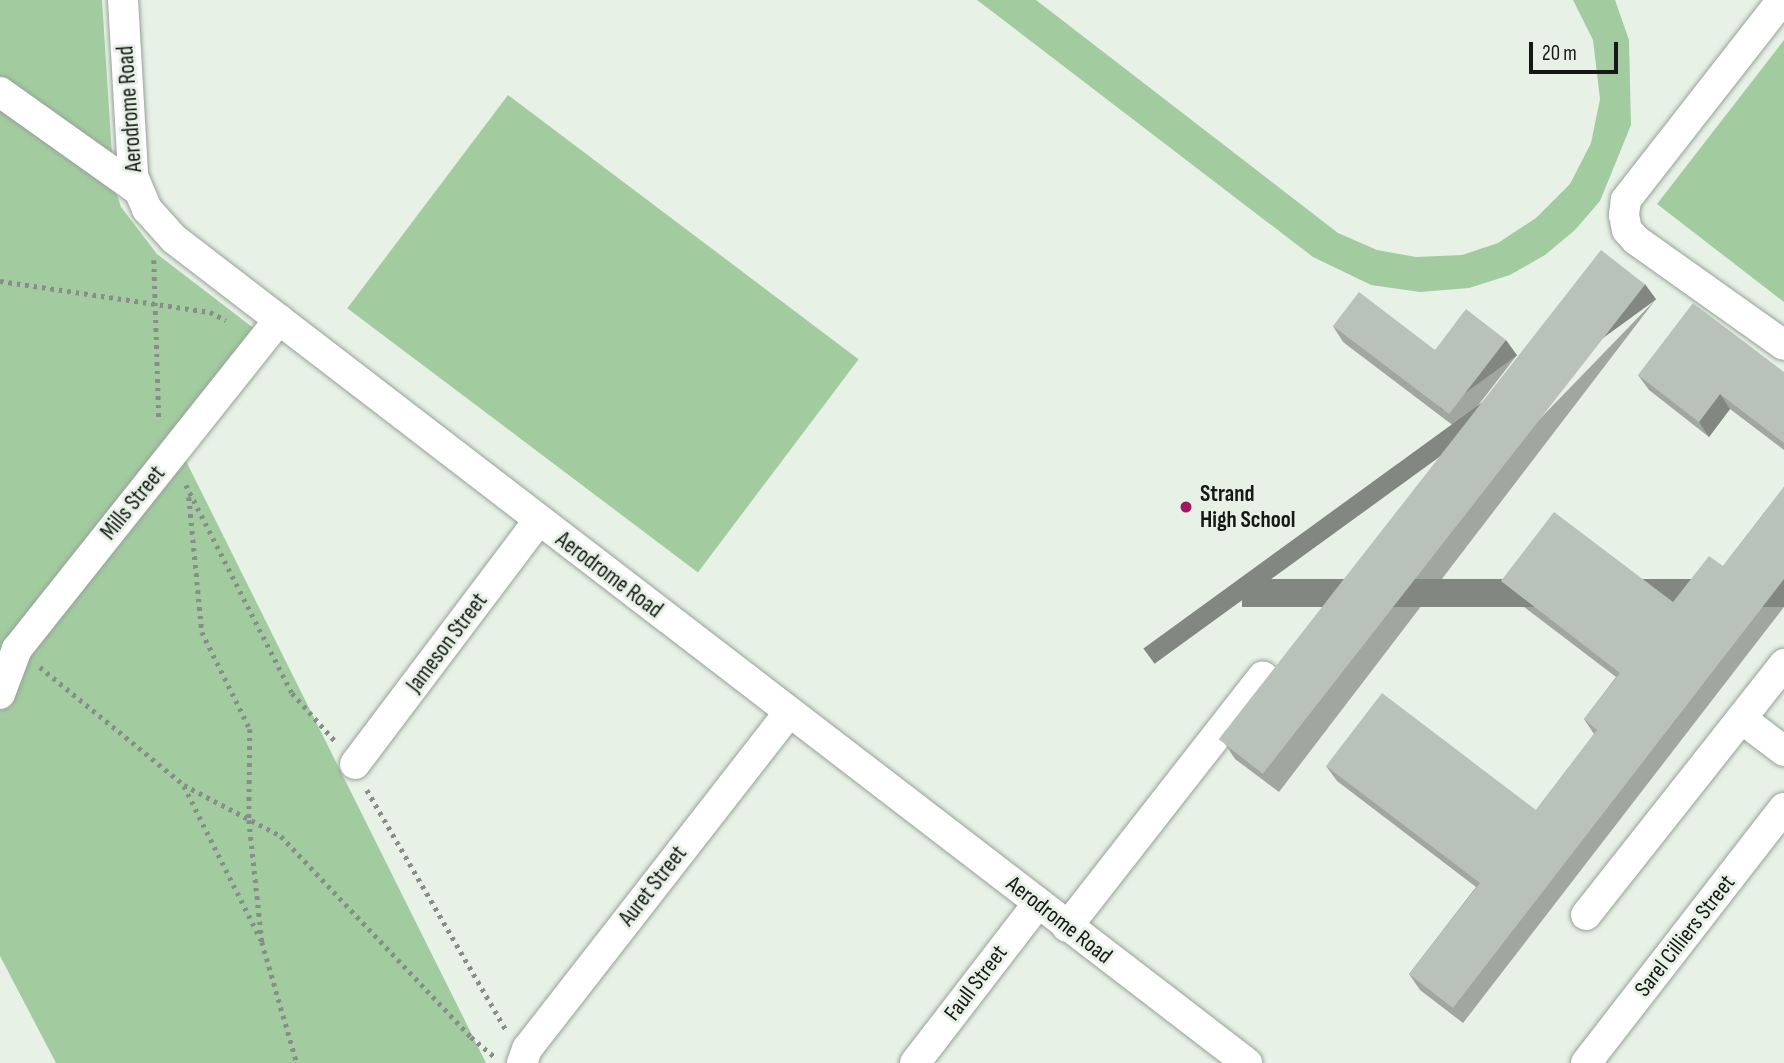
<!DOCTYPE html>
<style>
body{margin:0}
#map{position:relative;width:1784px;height:1063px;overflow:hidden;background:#e7f1e6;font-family:"Sofia Sans Condensed",sans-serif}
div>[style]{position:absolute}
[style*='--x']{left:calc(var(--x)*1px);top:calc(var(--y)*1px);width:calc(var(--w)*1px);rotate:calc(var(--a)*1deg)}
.green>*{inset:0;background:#a2cca0;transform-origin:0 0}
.path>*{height:4.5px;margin-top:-2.25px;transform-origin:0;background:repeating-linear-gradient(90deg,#878e87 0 3.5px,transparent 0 8.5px)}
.roads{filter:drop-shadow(0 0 2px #97a197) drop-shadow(0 0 2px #97a197)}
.minor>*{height:30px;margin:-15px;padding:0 15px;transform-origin:15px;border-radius:15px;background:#fff}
.wall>*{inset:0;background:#9fa79e}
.shaded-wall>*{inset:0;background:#828881;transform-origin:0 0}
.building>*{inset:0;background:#b9c2b8;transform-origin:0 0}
.dots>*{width:19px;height:19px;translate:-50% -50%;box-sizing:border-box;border:4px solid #e7f1e6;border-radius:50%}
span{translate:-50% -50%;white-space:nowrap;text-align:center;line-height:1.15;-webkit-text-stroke:6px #e7f1e6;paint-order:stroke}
.street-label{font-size:23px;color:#151815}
.poi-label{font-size:23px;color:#151815;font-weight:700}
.left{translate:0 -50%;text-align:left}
.scale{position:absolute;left:1529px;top:42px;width:89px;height:32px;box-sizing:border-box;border:4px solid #151815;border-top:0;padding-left:9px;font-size:21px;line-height:24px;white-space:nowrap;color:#151815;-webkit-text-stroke:5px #e7f1e6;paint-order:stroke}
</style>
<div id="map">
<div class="green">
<i style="clip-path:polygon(0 0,102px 0,114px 186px,121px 207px,157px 254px,265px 337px,180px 449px,486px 1063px,56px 1063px,0 956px)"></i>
<i style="clip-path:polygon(977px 0,1036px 0,1338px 233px,1377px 250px,1416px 257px,1462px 255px,1498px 243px,1536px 218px,1570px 184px,1591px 143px,1600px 99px,1593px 40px,1573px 0,1615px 0,1629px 40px,1631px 125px,1600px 201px,1575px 230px,1545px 255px,1510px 275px,1469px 288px,1420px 292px,1371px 285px,1313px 257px)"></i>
<i style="clip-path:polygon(1784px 40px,1784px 302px,1657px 204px)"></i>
<i style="left:508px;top:95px;width:439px;height:267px;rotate:37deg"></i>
</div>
<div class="path">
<i style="--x:154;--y:260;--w:162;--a:88.2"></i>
<i style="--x:0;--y:281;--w:212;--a:8.4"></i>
<i style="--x:210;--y:312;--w:18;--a:27"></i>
<i style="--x:186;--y:485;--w:233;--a:63"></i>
<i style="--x:292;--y:693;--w:66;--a:48.1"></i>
<i style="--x:189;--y:497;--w:136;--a:84.5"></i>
<i style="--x:202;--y:632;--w:108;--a:63.7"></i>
<i style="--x:250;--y:729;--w:91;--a:90.6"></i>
<i style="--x:249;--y:820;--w:123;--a:83.9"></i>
<i style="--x:40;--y:667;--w:186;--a:39.3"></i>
<i style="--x:184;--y:785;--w:110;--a:27.7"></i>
<i style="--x:281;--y:836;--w:277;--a:46.6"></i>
<i style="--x:471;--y:1037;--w:31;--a:40"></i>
<i style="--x:184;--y:786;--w:174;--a:63.4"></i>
<i style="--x:262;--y:942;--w:126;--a:73.9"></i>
<i style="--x:367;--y:790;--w:277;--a:59.9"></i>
</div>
<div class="roads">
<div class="minor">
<i style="--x:123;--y:0;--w:176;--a:86.7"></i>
<i style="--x:133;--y:176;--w:36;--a:67"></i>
<i style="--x:147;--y:209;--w:40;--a:48"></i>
<i style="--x:174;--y:239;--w:1353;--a:37.52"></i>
<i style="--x:1782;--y:0;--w:254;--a:128"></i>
<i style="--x:1626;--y:200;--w:15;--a:98"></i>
<i style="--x:1624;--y:215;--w:15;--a:79"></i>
<i style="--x:1627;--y:230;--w:13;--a:48"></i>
<i style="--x:1636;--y:240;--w:181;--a:35.4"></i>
<i style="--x:0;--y:92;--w:169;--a:35.4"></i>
<i style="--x:0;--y:694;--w:48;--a:-69.3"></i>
<i style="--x:17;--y:649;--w:421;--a:-51.5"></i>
<i style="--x:1742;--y:719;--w:53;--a:37.3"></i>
<i style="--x:355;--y:764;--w:304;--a:-53"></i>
<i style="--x:1586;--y:915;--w:320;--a:-51.7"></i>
<i style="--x:1067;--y:927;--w:318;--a:-52"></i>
<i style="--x:522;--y:1063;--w:15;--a:-70"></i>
<i style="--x:527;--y:1049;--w:427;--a:-52.1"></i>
<i style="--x:915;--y:1063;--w:202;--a:-52.4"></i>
<i style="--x:1586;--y:1063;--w:323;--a:-52.2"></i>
</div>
</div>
<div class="wall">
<i style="clip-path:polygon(1656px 299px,1279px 792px,1235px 759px,1225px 744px)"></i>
<i style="clip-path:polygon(1333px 326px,1435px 350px,1517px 355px,1459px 430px,1343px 342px)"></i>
<i style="clip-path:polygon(1784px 372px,1784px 450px,1730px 409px,1709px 437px,1649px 390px,1638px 375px)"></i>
<i style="clip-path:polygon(1784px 487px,1784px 607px,1463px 1023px,1420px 990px,1409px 974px,1476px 887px,1337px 781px,1326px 766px,1536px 810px,1594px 734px,1584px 719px,1616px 677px,1511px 597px,1501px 581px,1673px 602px,1723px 566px)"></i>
</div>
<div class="shaded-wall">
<i style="left:1645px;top:284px;width:19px;height:620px;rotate:54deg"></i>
<i style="left:1506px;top:340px;width:19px;height:93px;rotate:54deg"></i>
<i style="clip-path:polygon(1720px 394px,1730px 409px,1709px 437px,1699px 422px)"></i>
<i style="left:1784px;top:579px;width:28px;height:542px;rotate:90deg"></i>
</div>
<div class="building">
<i style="left:1601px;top:250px;width:56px;height:621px;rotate:38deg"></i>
<i style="clip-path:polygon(1359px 292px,1435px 350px,1466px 309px,1506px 340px,1449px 414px,1333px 326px)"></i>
<i style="clip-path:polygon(1693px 303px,1784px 372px,1784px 443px,1720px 394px,1699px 422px,1638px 375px)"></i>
<i style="clip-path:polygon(1784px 487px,1784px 579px,1453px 1008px,1409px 974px,1480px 883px,1326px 766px,1382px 693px,1536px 810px,1597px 730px,1584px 719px,1620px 673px,1501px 581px,1554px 512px,1673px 602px,1709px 556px,1723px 566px)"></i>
</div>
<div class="dots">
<i style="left:1186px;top:507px;background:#a01763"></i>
</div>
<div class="street-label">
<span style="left:130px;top:109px;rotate:-94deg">Aerodrome Road</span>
<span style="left:133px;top:503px;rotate:-51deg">Mills Street</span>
<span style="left:609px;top:575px;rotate:37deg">Aerodrome Road</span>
<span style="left:447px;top:643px;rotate:-53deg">Jameson Street</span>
<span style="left:653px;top:886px;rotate:-52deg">Auret Street</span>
<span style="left:1059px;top:920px;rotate:38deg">Aerodrome Road</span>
<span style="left:1685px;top:936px;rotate:-52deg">Sarel Cilliers Street</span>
<span style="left:976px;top:983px;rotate:-53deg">Faull Street</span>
</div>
<div class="poi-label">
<span class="left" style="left:1200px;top:507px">Strand<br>High School</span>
</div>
<div class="scale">20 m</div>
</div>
